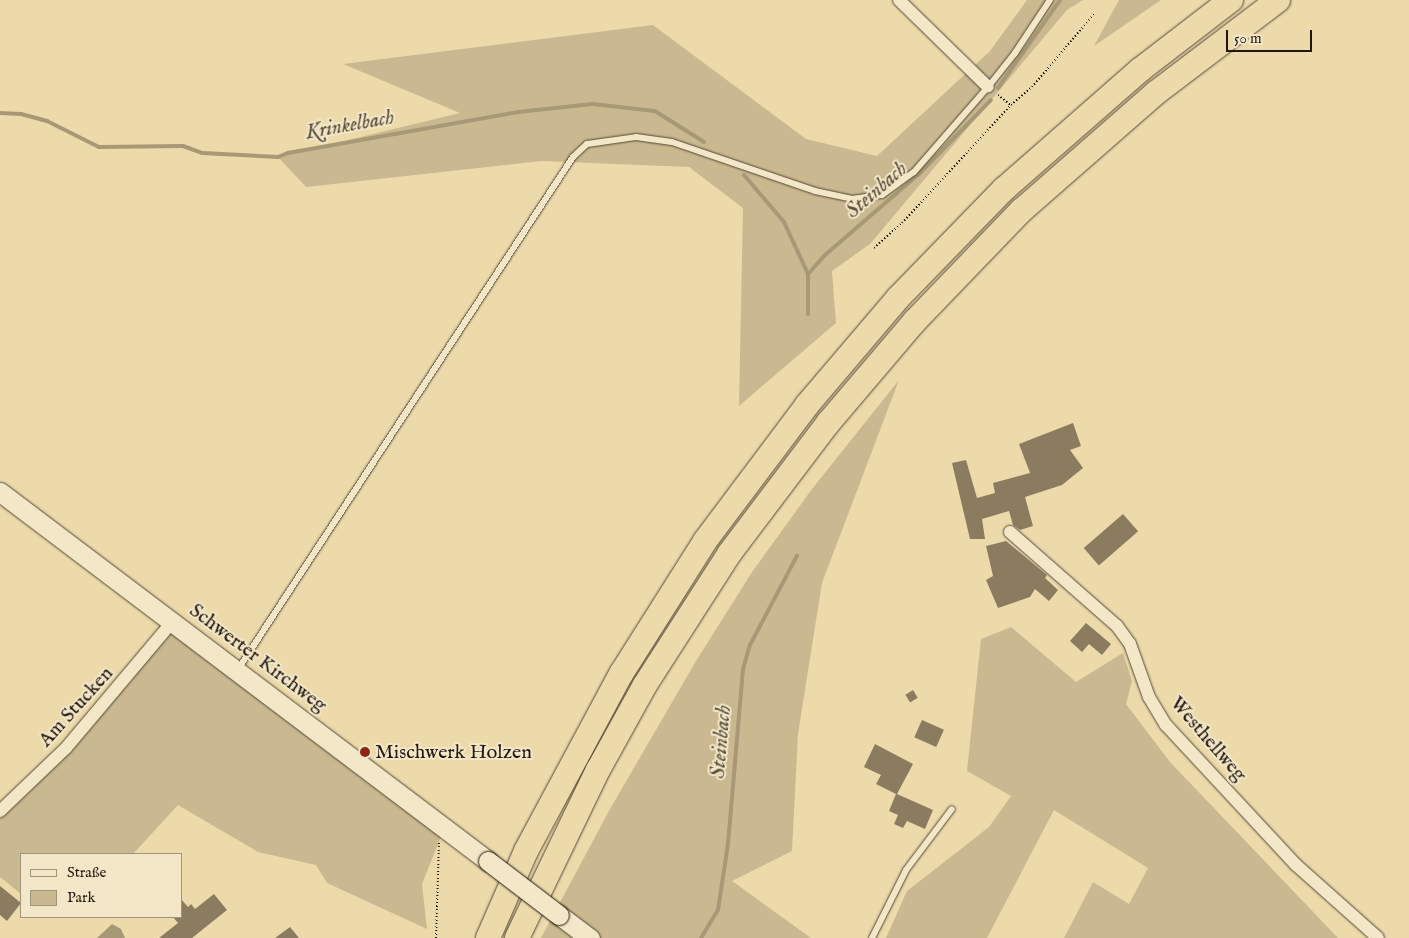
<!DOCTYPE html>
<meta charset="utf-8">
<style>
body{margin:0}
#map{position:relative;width:1409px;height:938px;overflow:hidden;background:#ecdaab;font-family:"IM FELL English",serif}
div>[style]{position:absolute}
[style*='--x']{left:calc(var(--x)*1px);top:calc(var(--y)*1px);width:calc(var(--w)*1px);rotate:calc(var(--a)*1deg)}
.green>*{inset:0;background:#cab990}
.water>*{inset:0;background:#a79876}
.stream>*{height:4px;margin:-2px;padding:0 2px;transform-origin:2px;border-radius:2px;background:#a79876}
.building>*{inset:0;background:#8b7c60;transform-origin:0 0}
.path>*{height:2px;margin-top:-1px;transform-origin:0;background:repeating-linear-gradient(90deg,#22170f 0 1px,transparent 0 3.5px)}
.roads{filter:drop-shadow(0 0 1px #544836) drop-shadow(0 0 1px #544836)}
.service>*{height:6px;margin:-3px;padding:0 3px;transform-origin:3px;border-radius:3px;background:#f3e7c8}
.minor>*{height:12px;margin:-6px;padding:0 6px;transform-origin:6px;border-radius:6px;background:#f3e7c8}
.secondary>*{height:19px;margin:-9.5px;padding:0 9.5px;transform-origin:9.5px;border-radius:9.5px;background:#f3e7c8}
.motorway>*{height:24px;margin:-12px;padding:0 12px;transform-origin:12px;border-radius:12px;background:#ecdaab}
.bridges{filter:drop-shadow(0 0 1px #22170f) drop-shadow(0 0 1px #22170f)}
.secondary-bridge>*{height:19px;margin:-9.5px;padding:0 9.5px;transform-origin:9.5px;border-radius:9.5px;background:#f3e7c8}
.dots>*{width:14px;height:14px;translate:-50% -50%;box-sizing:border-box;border:2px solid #f3e7c8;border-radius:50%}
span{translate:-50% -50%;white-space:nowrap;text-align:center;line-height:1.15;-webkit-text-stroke:4px #f3e7c8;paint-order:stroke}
.street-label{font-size:20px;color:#22170f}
.poi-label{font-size:20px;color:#22170f}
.left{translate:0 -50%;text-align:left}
.water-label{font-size:21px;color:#574b38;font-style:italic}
.legend{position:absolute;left:20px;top:853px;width:162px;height:65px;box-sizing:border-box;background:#f3e7c8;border:1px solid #9f947e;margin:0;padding:6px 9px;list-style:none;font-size:15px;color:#22170f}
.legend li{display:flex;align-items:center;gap:10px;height:25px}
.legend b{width:25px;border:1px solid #9f947e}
.scale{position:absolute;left:1226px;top:30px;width:86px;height:22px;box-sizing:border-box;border:2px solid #22170f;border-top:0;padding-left:6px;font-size:15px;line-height:18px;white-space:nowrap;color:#22170f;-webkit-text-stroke:4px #f3e7c8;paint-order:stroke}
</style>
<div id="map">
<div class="green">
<i style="clip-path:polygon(1027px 0,1083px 0,1067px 10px,870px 244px,832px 271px,836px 323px,739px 406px,743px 208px,689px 167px,541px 161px,306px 187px,278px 157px,460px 113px,343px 64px,653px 25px,806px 139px,877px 156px,990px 51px)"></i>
<i style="clip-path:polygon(1119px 0,1161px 0,1094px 46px)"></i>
<i style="clip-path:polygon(899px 380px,822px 583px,798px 734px,792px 851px,732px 881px,811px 938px,541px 938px,610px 809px,696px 661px,752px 572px,812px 489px)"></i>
<i style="clip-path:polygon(172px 622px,444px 829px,422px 884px,427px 929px,327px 883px,316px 865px,258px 852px,178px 805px,133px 854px,21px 854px,21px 894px,0 877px,0 811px,29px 785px)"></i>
<i style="clip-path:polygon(1011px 627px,1076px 682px,1123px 653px,1132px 681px,1126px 704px,1170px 762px,1338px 938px,1064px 938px,1093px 882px,1129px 904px,1148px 868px,1054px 810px,987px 938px,886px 938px,907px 891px,989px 827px,1011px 796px,967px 771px,981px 639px)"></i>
</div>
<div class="water">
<i style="clip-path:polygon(112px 924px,121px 929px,125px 938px,97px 938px)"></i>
</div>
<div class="stream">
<i style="--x:998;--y:88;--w:108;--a:-54.8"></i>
<i style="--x:0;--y:113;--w:21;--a:3"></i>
<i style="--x:21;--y:114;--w:27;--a:15"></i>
<i style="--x:47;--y:121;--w:58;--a:26.6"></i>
<i style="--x:99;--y:147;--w:84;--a:-0.7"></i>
<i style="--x:183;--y:146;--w:20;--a:20"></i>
<i style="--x:202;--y:153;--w:76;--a:3"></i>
<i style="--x:278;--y:157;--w:11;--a:-22"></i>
<i style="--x:288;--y:153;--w:234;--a:-10.1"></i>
<i style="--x:518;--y:112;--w:75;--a:-6.1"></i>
<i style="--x:593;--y:104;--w:62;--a:6.4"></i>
<i style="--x:655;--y:111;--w:58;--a:32.3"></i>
<i style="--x:744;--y:175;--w:62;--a:49.6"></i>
<i style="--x:784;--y:222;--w:57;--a:65.2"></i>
<i style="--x:808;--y:314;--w:40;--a:-90"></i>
<i style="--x:808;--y:274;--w:25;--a:-48"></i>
<i style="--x:825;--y:255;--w:124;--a:-40.8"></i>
<i style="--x:919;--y:174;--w:103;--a:-45.8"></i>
<i style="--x:701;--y:938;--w:33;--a:-59"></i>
<i style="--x:718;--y:910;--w:67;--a:-81.4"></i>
<i style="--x:728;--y:844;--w:176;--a:-85.1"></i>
<i style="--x:743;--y:669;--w:25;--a:-74"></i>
<i style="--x:750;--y:645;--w:101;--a:-62.2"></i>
</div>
<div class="building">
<i style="clip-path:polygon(1073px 423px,1081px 446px,1070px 450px,1083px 468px,1062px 485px,1025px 497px,1033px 526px,1020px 530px,1013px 525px,1009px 511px,982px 519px,985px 539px,970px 539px,952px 463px,966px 460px,977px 498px,995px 493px,993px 483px,1030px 473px,1019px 444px)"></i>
<i style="left:1123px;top:514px;width:23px;height:52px;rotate:49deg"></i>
<i style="clip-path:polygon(1006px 541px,1047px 575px,1045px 578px,1058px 590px,1049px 601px,1035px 589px,1030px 597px,998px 608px,986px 580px,993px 576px,986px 546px)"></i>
<i style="clip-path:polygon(1086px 623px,1111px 644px,1102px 655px,1089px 644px,1082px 652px,1070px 641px)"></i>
<i style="left:913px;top:690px;width:9px;height:9px;rotate:58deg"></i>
<i style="left:922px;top:720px;width:24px;height:19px;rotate:24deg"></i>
<i style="clip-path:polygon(875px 744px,913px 764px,897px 794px,933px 810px,925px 829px,907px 821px,903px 828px,894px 824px,898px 815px,889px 811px,896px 794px,876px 784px,881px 775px,864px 767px)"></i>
<i style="clip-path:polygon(0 886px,21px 903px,7px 921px,0 915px)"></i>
<i style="clip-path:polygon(214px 894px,227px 910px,192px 938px,159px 938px,178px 923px,173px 917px,181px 917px,181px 899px,188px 907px,191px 904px,195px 909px)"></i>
<i style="clip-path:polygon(290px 927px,299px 938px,275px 938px)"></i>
</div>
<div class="path">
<i style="--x:998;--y:95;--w:16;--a:38"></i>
<i style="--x:874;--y:248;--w:38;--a:-42"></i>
<i style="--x:902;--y:223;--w:161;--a:-47.3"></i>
<i style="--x:1011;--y:105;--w:28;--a:-41"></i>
<i style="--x:1032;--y:87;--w:96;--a:-49.7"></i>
<i style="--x:436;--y:938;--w:96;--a:-88.2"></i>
</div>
<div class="roads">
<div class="service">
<i style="--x:237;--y:671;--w:614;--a:-56.83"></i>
<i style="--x:573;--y:157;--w:19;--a:-43"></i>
<i style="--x:587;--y:144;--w:49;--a:-8.1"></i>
<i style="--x:636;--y:137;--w:36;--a:8"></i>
<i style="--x:672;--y:142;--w:151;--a:18.9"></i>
<i style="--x:815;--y:191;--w:38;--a:12"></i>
<i style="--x:852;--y:199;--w:30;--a:-8"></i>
<i style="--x:882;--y:195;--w:39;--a:-36"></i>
<i style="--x:914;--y:172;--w:113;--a:-49"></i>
<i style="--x:988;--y:87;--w:43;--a:-51.5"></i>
<i style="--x:1015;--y:53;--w:64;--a:-56.6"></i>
<i style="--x:872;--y:938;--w:76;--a:-63.4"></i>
<i style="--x:906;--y:870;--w:76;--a:-53"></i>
</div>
<div class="minor">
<i style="--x:899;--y:0;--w:124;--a:44.3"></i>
<i style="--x:1010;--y:532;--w:142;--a:41.3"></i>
<i style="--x:1117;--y:626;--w:22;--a:54"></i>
<i style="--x:1130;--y:644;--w:56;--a:70.3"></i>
<i style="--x:1149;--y:697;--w:33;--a:59"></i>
<i style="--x:1166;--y:725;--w:190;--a:47.1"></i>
<i style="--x:1295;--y:864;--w:111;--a:41.7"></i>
<i style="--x:0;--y:811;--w:91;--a:-43.7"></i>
<i style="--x:66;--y:748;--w:165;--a:-49.9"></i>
</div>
<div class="secondary">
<i style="--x:0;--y:492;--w:612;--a:37.09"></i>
<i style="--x:559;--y:915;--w:39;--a:37"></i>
</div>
<div class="motorway">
<i style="--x:488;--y:938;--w:95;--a:-66.4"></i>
<i style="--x:526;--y:851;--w:201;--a:-61.8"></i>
<i style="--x:621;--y:674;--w:157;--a:-57.7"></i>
<i style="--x:705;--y:541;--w:170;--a:-53.1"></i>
<i style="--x:807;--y:405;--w:140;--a:-49.6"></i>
<i style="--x:898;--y:298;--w:152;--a:-45.8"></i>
<i style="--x:1004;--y:189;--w:181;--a:-41.2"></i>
<i style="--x:1140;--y:70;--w:115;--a:-37.6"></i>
<i style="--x:517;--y:938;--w:187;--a:-64.3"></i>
<i style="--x:598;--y:770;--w:97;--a:-61.1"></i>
<i style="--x:645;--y:685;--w:156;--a:-57.3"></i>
<i style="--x:729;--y:554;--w:166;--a:-52.9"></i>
<i style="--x:829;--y:422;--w:133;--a:-49.6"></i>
<i style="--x:915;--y:321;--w:154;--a:-46.1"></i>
<i style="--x:1022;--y:210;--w:179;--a:-41.2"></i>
<i style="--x:1157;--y:92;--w:152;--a:-37.2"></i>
</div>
</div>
<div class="bridges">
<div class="secondary-bridge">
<i style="--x:488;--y:861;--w:89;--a:37.3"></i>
</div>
</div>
<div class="dots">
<i style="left:365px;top:752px;background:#8f2418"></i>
</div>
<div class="street-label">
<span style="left:258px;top:658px;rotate:37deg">Schwerter Kirchweg</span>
<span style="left:76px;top:707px;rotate:-48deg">Am Stucken</span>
<span style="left:1208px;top:739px;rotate:49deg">Westhellweg</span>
</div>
<div class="poi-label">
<span class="left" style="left:375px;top:752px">Mischwerk Holzen</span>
</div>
<div class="water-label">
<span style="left:350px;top:126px;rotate:-10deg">Krinkelbach</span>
<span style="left:877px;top:191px;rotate:-41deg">Steinbach</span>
<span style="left:722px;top:742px;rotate:-85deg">Steinbach</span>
</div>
<ul class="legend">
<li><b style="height:6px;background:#f3e7c8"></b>Straße</li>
<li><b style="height:14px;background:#cab990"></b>Park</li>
</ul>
<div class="scale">50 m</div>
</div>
